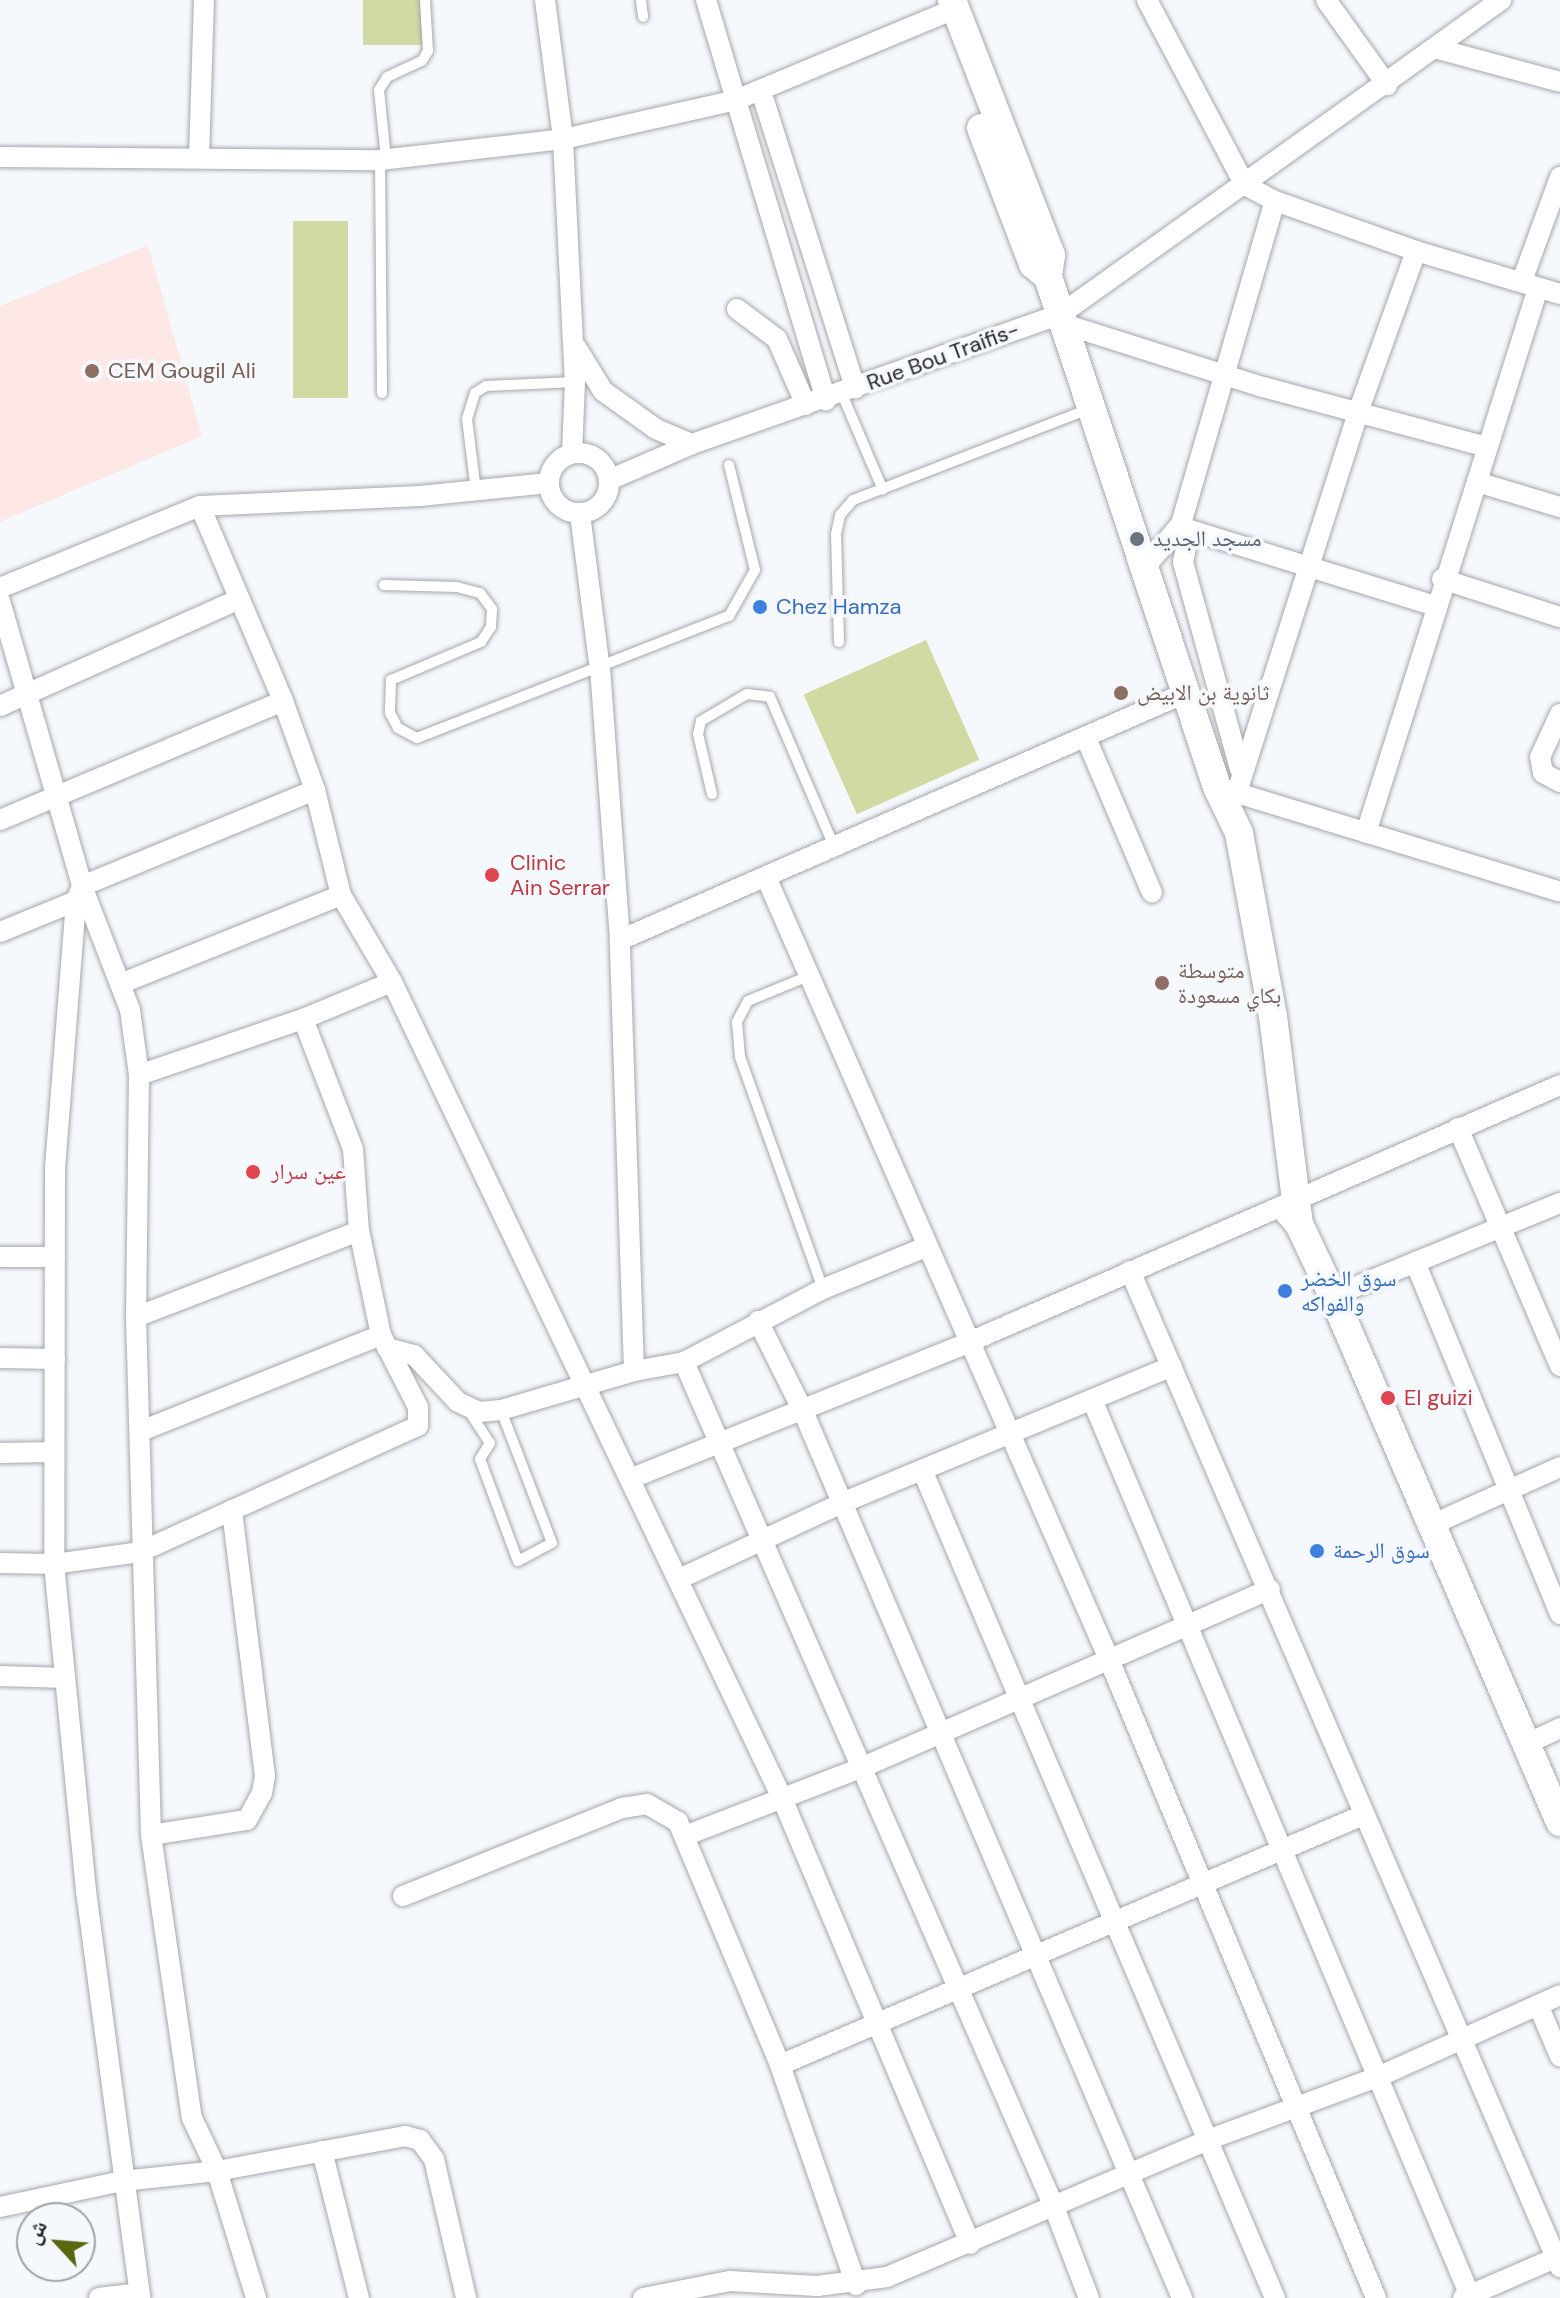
<!DOCTYPE html>
<meta charset="utf-8">
<style>
body{margin:0}
#map{position:relative;width:1560px;height:2298px;overflow:hidden;background:#f5f8fc;font-family:"DM Sans","Noto Naskh Arabic",sans-serif}
div>[style]{position:absolute}
[style*='--x']{left:calc(var(--x)*1px);top:calc(var(--y)*1px);width:calc(var(--w)*1px);rotate:calc(var(--a)*1deg)}
.education>*{inset:0;background:#fde8e6}
.green>*{inset:0;background:#d2daa3;transform-origin:0 0}
.roads{filter:drop-shadow(0 0 2px #a5a7ab) drop-shadow(0 0 2px #a5a7ab)}
.lane>*{height:10px;margin:-5px;padding:0 5px;transform-origin:5px;border-radius:5px;background:#fff}
.street>*{height:20px;margin:-10px;padding:0 10px;transform-origin:10px;border-radius:10px;background:#fff}
.street>.ring{margin:-10px;padding:0;box-sizing:content-box;background:none;border:20px solid #fff;border-radius:50%}
.secondary>*{height:28px;margin:-14px;padding:0 14px;transform-origin:14px;border-radius:14px;background:#fff}
.dots>*{width:22px;height:22px;translate:-50% -50%;box-sizing:border-box;border:4px solid #f5f8fc;border-radius:50%}
span{translate:-50% -50%;white-space:nowrap;text-align:center;line-height:1.15;-webkit-text-stroke:7px #f5f8fc;paint-order:stroke}
.street-label{font-size:22px;color:#232426}
.education-label{font-size:22px;color:#785e54}
.left{translate:0 -50%;text-align:left}
.worship-label{font-size:22px;color:#5b616d}
.shop-label{font-size:22px;color:#366cbe}
.health-label{font-size:22px;color:#be3a42}
.north{position:absolute;left:16px;top:2202px;width:80px;height:80px;box-sizing:border-box;background:#f5f8fc;border:2px solid #a1a3a6;border-radius:50%;rotate:296deg;font-size:22px;font-weight:700;line-height:32px;text-align:center;color:#232426}
.north::after{content:'';display:block;margin:auto;width:28px;height:36px;background:#59670e;clip-path:polygon(50% 0,100% 100%,50% 72%,0 100%)}
</style>
<div id="map">
<div class="education">
<i style="clip-path:polygon(148px 245px,202px 436px,0 522px,0 306px)"></i>
</div>
<div class="green">
<i style="left:363px;top:0;width:61px;height:45px"></i>
<i style="left:293px;top:221px;width:55px;height:177px"></i>
<i style="left:926px;top:640px;width:131px;height:134px;rotate:66deg"></i>
</div>
<div class="roads">
<div class="lane">
<i style="--x:641;--y:0;--w:17;--a:83"></i>
<i style="--x:386;--y:159;--w:69;--a:-95.8"></i>
<i style="--x:379;--y:90;--w:15;--a:-58"></i>
<i style="--x:387;--y:77;--w:38;--a:-25"></i>
<i style="--x:422;--y:61;--w:12;--a:-59"></i>
<i style="--x:428;--y:51;--w:51;--a:-93.4"></i>
<i style="--x:380;--y:160;--w:233;--a:89.5"></i>
<i style="--x:842;--y:394;--w:104;--a:66.9"></i>
<i style="--x:476;--y:491;--w:73;--a:-97.1"></i>
<i style="--x:467;--y:419;--w:27;--a:-73"></i>
<i style="--x:475;--y:393;--w:13;--a:-32"></i>
<i style="--x:486;--y:386;--w:89;--a:-2.6"></i>
<i style="--x:384;--y:585;--w:73;--a:1.6"></i>
<i style="--x:457;--y:587;--w:24;--a:15"></i>
<i style="--x:480;--y:593;--w:20;--a:53"></i>
<i style="--x:492;--y:609;--w:18;--a:93"></i>
<i style="--x:491;--y:627;--w:18;--a:124"></i>
<i style="--x:481;--y:642;--w:98;--a:157.1"></i>
<i style="--x:391;--y:680;--w:33;--a:92"></i>
<i style="--x:390;--y:713;--w:17;--a:62"></i>
<i style="--x:398;--y:728;--w:21;--a:28"></i>
<i style="--x:417;--y:738;--w:335;--a:-21.4"></i>
<i style="--x:729;--y:616;--w:53;--a:-60.5"></i>
<i style="--x:755;--y:570;--w:108;--a:-103.9"></i>
<i style="--x:839;--y:642;--w:108;--a:-91.6"></i>
<i style="--x:836;--y:534;--w:19;--a:-78"></i>
<i style="--x:840;--y:515;--w:20;--a:-49"></i>
<i style="--x:853;--y:500;--w:255;--a:-21.1"></i>
<i style="--x:712;--y:794;--w:62;--a:-103.1"></i>
<i style="--x:698;--y:734;--w:13;--a:-77"></i>
<i style="--x:701;--y:721;--w:53;--a:-30.4"></i>
<i style="--x:747;--y:694;--w:23;--a:7"></i>
<i style="--x:770;--y:697;--w:160;--a:66.8"></i>
<i style="--x:811;--y:975;--w:68;--a:157.6"></i>
<i style="--x:748;--y:1001;--w:24;--a:118"></i>
<i style="--x:737;--y:1022;--w:35;--a:85"></i>
<i style="--x:740;--y:1057;--w:246;--a:70.3"></i>
<i style="--x:469;--y:1411;--w:38;--a:57"></i>
<i style="--x:490;--y:1443;--w:19;--a:122"></i>
<i style="--x:480;--y:1459;--w:109;--a:69.6"></i>
<i style="--x:518;--y:1561;--w:38;--a:-28"></i>
<i style="--x:552;--y:1543;--w:142;--a:-111"></i>
</div>
<div class="street">
<i style="--x:545;--y:0;--w:140;--a:82.6"></i>
<i style="--x:563;--y:139;--w:243;--a:87.2"></i>
<i style="--x:575;--y:382;--w:71;--a:92.4"></i>
<i style="--x:706;--y:0;--w:418;--a:73.3"></i>
<i style="--x:1147;--y:0;--w:209;--a:62.1"></i>
<i style="--x:1245;--y:185;--w:34;--a:28"></i>
<i style="--x:1275;--y:201;--w:150;--a:19.5"></i>
<i style="--x:1416;--y:251;--w:150;--a:16.6"></i>
<i style="--x:1326;--y:0;--w:105;--a:54.3"></i>
<i style="--x:1438;--y:49;--w:126;--a:15.1"></i>
<i style="--x:761;--y:91;--w:312;--a:72.4"></i>
<i style="--x:0;--y:157;--w:380;--a:0.5"></i>
<i style="--x:380;--y:160;--w:184;--a:-6.5"></i>
<i style="--x:563;--y:139;--w:177;--a:-12.7"></i>
<i style="--x:736;--y:100;--w:237;--a:-22.6"></i>
<i style="--x:199;--y:157;--w:157;--a:-88.2"></i>
<i style="--x:1522;--y:281;--w:111;--a:-69.9"></i>
<i style="--x:737;--y:309;--w:50;--a:36.9"></i>
<i style="--x:777;--y:339;--w:72;--a:66.3"></i>
<i style="--x:1064;--y:324;--w:209;--a:17.6"></i>
<i style="--x:1263;--y:387;--w:232;--a:15"></i>
<i style="--x:576;--y:347;--w:52;--a:58.5"></i>
<i style="--x:603;--y:391;--w:65;--a:35.6"></i>
<i style="--x:656;--y:429;--w:39;--a:23"></i>
<i class="ring" style="left:549px;top:453px;width:40px;height:40px"></i>
<i style="--x:609;--y:480;--w:90;--a:-23.4"></i>
<i style="--x:692;--y:444;--w:391;--a:-19.4"></i>
<i style="--x:1061;--y:314;--w:541;--a:-35.51"></i>
<i style="--x:1477;--y:482;--w:87;--a:16.8"></i>
<i style="--x:200;--y:506;--w:212;--a:66.9"></i>
<i style="--x:283;--y:701;--w:95;--a:70.2"></i>
<i style="--x:315;--y:790;--w:108;--a:76.1"></i>
<i style="--x:341;--y:895;--w:101;--a:59.6"></i>
<i style="--x:392;--y:982;--w:904;--a:64.45"></i>
<i style="--x:782;--y:1798;--w:484;--a:67.1"></i>
<i style="--x:1146;--y:566;--w:55;--a:-50.2"></i>
<i style="--x:1181;--y:524;--w:336;--a:-73.8"></i>
<i style="--x:1442;--y:579;--w:124;--a:17.9"></i>
<i style="--x:0;--y:588;--w:216;--a:-22.3"></i>
<i style="--x:200;--y:506;--w:220;--a:-2.6"></i>
<i style="--x:420;--y:496;--w:129;--a:-5.8"></i>
<i style="--x:0;--y:601;--w:297;--a:73.9"></i>
<i style="--x:82;--y:886;--w:133;--a:68.8"></i>
<i style="--x:130;--y:1010;--w:66;--a:82.1"></i>
<i style="--x:139;--y:1075;--w:242;--a:90.7"></i>
<i style="--x:136;--y:1317;--w:518;--a:88.34"></i>
<i style="--x:151;--y:1835;--w:286;--a:81.8"></i>
<i style="--x:192;--y:2118;--w:59;--a:64.7"></i>
<i style="--x:217;--y:2171;--w:133;--a:72.9"></i>
<i style="--x:0;--y:706;--w:262;--a:-24.1"></i>
<i style="--x:1560;--y:714;--w:47;--a:114.9"></i>
<i style="--x:1540;--y:757;--w:16;--a:79"></i>
<i style="--x:1543;--y:773;--w:19;--a:28"></i>
<i style="--x:1086;--y:738;--w:168;--a:66.9"></i>
<i style="--x:1240;--y:769;--w:215;--a:-105.4"></i>
<i style="--x:1183;--y:562;--w:33;--a:-78"></i>
<i style="--x:1190;--y:530;--w:257;--a:17.2"></i>
<i style="--x:1224;--y:789;--w:351;--a:17"></i>
<i style="--x:1237;--y:792;--w:396;--a:-72.3"></i>
<i style="--x:1357;--y:415;--w:174;--a:-70.2"></i>
<i style="--x:0;--y:820;--w:307;--a:-22.8"></i>
<i style="--x:1366;--y:833;--w:571;--a:-72.48"></i>
<i style="--x:766;--y:877;--w:852;--a:66.32"></i>
<i style="--x:1108;--y:1657;--w:695;--a:67.31"></i>
<i style="--x:76;--y:901;--w:269;--a:94.5"></i>
<i style="--x:55;--y:1169;--w:395;--a:90.1"></i>
<i style="--x:54;--y:1564;--w:329;--a:84.4"></i>
<i style="--x:86;--y:1891;--w:411;--a:82.4"></i>
<i style="--x:0;--y:932;--w:82;--a:-22.2"></i>
<i style="--x:76;--y:901;--w:16;--a:-68"></i>
<i style="--x:82;--y:886;--w:252;--a:-22.4"></i>
<i style="--x:620;--y:940;--w:617;--a:-23.61"></i>
<i style="--x:120;--y:984;--w:238;--a:-21.9"></i>
<i style="--x:139;--y:1075;--w:173;--a:-18.9"></i>
<i style="--x:1458;--y:1128;--w:259;--a:66.8"></i>
<i style="--x:0;--y:1257;--w:55;--a:0"></i>
<i style="--x:1415;--y:1262;--w:381;--a:67.6"></i>
<i style="--x:1130;--y:1271;--w:1085;--a:66.65"></i>
<i style="--x:1333;--y:1296;--w:245;--a:-22.3"></i>
<i style="--x:136;--y:1317;--w:239;--a:-21.1"></i>
<i style="--x:758;--y:1321;--w:101;--a:63.4"></i>
<i style="--x:803;--y:1411;--w:965;--a:66.86"></i>
<i style="--x:387;--y:1348;--w:28;--a:15"></i>
<i style="--x:414;--y:1355;--w:64;--a:46.9"></i>
<i style="--x:458;--y:1402;--w:23;--a:25"></i>
<i style="--x:479;--y:1412;--w:22;--a:-5"></i>
<i style="--x:501;--y:1410;--w:139;--a:-16.3"></i>
<i style="--x:634;--y:1371;--w:431;--a:-91.9"></i>
<i style="--x:620;--y:940;--w:271;--a:-94.2"></i>
<i style="--x:600;--y:670;--w:158;--a:-97.3"></i>
<i style="--x:0;--y:1358;--w:55;--a:1"></i>
<i style="--x:684;--y:1362;--w:922;--a:66.35"></i>
<i style="--x:1054;--y:2207;--w:97;--a:69"></i>
<i style="--x:634;--y:1371;--w:51;--a:-10.2"></i>
<i style="--x:684;--y:1362;--w:157;--a:-27.7"></i>
<i style="--x:823;--y:1289;--w:111;--a:-22.2"></i>
<i style="--x:1093;--y:1402;--w:972;--a:67.13"></i>
<i style="--x:141;--y:1431;--w:258;--a:-21.8"></i>
<i style="--x:0;--y:1453;--w:54;--a:-1.1"></i>
<i style="--x:923;--y:1472;--w:898;--a:66.92"></i>
<i style="--x:632;--y:1478;--w:361;--a:-21.9"></i>
<i style="--x:967;--y:1343;--w:647;--a:-23.51"></i>
<i style="--x:1431;--y:1525;--w:141;--a:-24.2"></i>
<i style="--x:0;--y:1563;--w:54;--a:1.1"></i>
<i style="--x:54;--y:1564;--w:87;--a:-7.9"></i>
<i style="--x:140;--y:1552;--w:305;--a:-24.4"></i>
<i style="--x:418;--y:1426;--w:19;--a:-90"></i>
<i style="--x:418;--y:1407;--w:81;--a:-117.2"></i>
<i style="--x:381;--y:1335;--w:106;--a:-101.9"></i>
<i style="--x:359;--y:1231;--w:82;--a:-94.2"></i>
<i style="--x:353;--y:1149;--w:139;--a:-111"></i>
<i style="--x:303;--y:1019;--w:96;--a:-22.6"></i>
<i style="--x:679;--y:1579;--w:180;--a:-25"></i>
<i style="--x:842;--y:1503;--w:357;--a:-22.5"></i>
<i style="--x:0;--y:1676;--w:65;--a:1.8"></i>
<i style="--x:1526;--y:1744;--w:38;--a:-25"></i>
<i style="--x:151;--y:1835;--w:97;--a:-8.9"></i>
<i style="--x:247;--y:1820;--w:31;--a:-61"></i>
<i style="--x:262;--y:1793;--w:17;--a:-80"></i>
<i style="--x:265;--y:1776;--w:268;--a:-97.1"></i>
<i style="--x:687;--y:1835;--w:189;--a:-21.1"></i>
<i style="--x:863;--y:1767;--w:444;--a:-23.6"></i>
<i style="--x:403;--y:1896;--w:236;--a:-21.9"></i>
<i style="--x:622;--y:1808;--w:25;--a:-9"></i>
<i style="--x:647;--y:1804;--w:36;--a:30"></i>
<i style="--x:678;--y:1822;--w:264;--a:67.2"></i>
<i style="--x:780;--y:2065;--w:233;--a:70.9"></i>
<i style="--x:1538;--y:2005;--w:56;--a:66.7"></i>
<i style="--x:780;--y:2065;--w:632;--a:-23.2"></i>
<i style="--x:322;--y:2151;--w:152;--a:75.9"></i>
<i style="--x:0;--y:2207;--w:125;--a:-12"></i>
<i style="--x:122;--y:2181;--w:96;--a:-6"></i>
<i style="--x:217;--y:2171;--w:191;--a:-10.5"></i>
<i style="--x:405;--y:2136;--w:16;--a:15"></i>
<i style="--x:420;--y:2140;--w:24;--a:54"></i>
<i style="--x:434;--y:2159;--w:143;--a:77"></i>
<i style="--x:99;--y:2298;--w:40;--a:-7.1"></i>
<i style="--x:643;--y:2298;--w:89;--a:-11.1"></i>
<i style="--x:730;--y:2281;--w:87;--a:3.3"></i>
<i style="--x:817;--y:2286;--w:71;--a:-7.3"></i>
<i style="--x:887;--y:2277;--w:349;--a:-23.1"></i>
<i style="--x:1208;--y:2140;--w:184;--a:-20.4"></i>
<i style="--x:1380;--y:2076;--w:197;--a:-24.2"></i>
<i style="--x:1463;--y:2298;--w:106;--a:-23.4"></i>
</div>
<div class="secondary">
<i style="--x:952;--y:0;--w:274;--a:68.8"></i>
<i style="--x:1051;--y:255;--w:22;--a:98"></i>
<i style="--x:1048;--y:277;--w:537;--a:71.67"></i>
<i style="--x:1217;--y:787;--w:51;--a:64.4"></i>
<i style="--x:1239;--y:833;--w:186;--a:79.5"></i>
<i style="--x:1273;--y:1016;--w:210;--a:82.9"></i>
<i style="--x:981;--y:128;--w:146;--a:69.1"></i>
<i style="--x:1033;--y:264;--w:20;--a:41"></i>
<i style="--x:1287;--y:1210;--w:18;--a:49"></i>
<i style="--x:1299;--y:1224;--w:80;--a:64.7"></i>
<i style="--x:1333;--y:1296;--w:573;--a:66.66"></i>
</div>
</div>
<div class="dots">
<i style="left:92px;top:371px;background:#8d6e63"></i>
<i style="left:1137px;top:539px;background:#6b7280"></i>
<i style="left:760px;top:607px;background:#3f7fe0"></i>
<i style="left:1121px;top:693px;background:#8d6e63"></i>
<i style="left:492px;top:875px;background:#e0444e"></i>
<i style="left:1162px;top:983px;background:#8d6e63"></i>
<i style="left:253px;top:1172px;background:#e0444e"></i>
<i style="left:1285px;top:1291px;background:#3f7fe0"></i>
<i style="left:1388px;top:1398px;background:#e0444e"></i>
<i style="left:1317px;top:1551px;background:#3f7fe0"></i>
</div>
<div class="street-label">
<span style="left:943px;top:356px;rotate:-20deg">Rue Bou Traifis-</span>
</div>
<div class="education-label">
<span class="left" style="left:108px;top:371px">CEM Gougil Ali</span>
<span class="left" style="left:1137px;top:693px">ثانوية بن الابيض</span>
<span class="left" style="left:1178px;top:983px">متوسطة<br>بكاي مسعودة</span>
</div>
<div class="worship-label">
<span class="left" style="left:1153px;top:539px">مسجد الجديد</span>
</div>
<div class="shop-label">
<span class="left" style="left:776px;top:607px">Chez Hamza</span>
<span class="left" style="left:1301px;top:1291px">سوق الخضر<br>والفواكه</span>
<span class="left" style="left:1333px;top:1551px">سوق الرحمة</span>
</div>
<div class="health-label">
<span class="left" style="left:510px;top:875px">Clinic<br>Ain Serrar</span>
<span class="left" style="left:271px;top:1172px">عين سرار</span>
<span class="left" style="left:1404px;top:1398px">El guizi</span>
</div>
<div class="north">ش</div>
</div>
